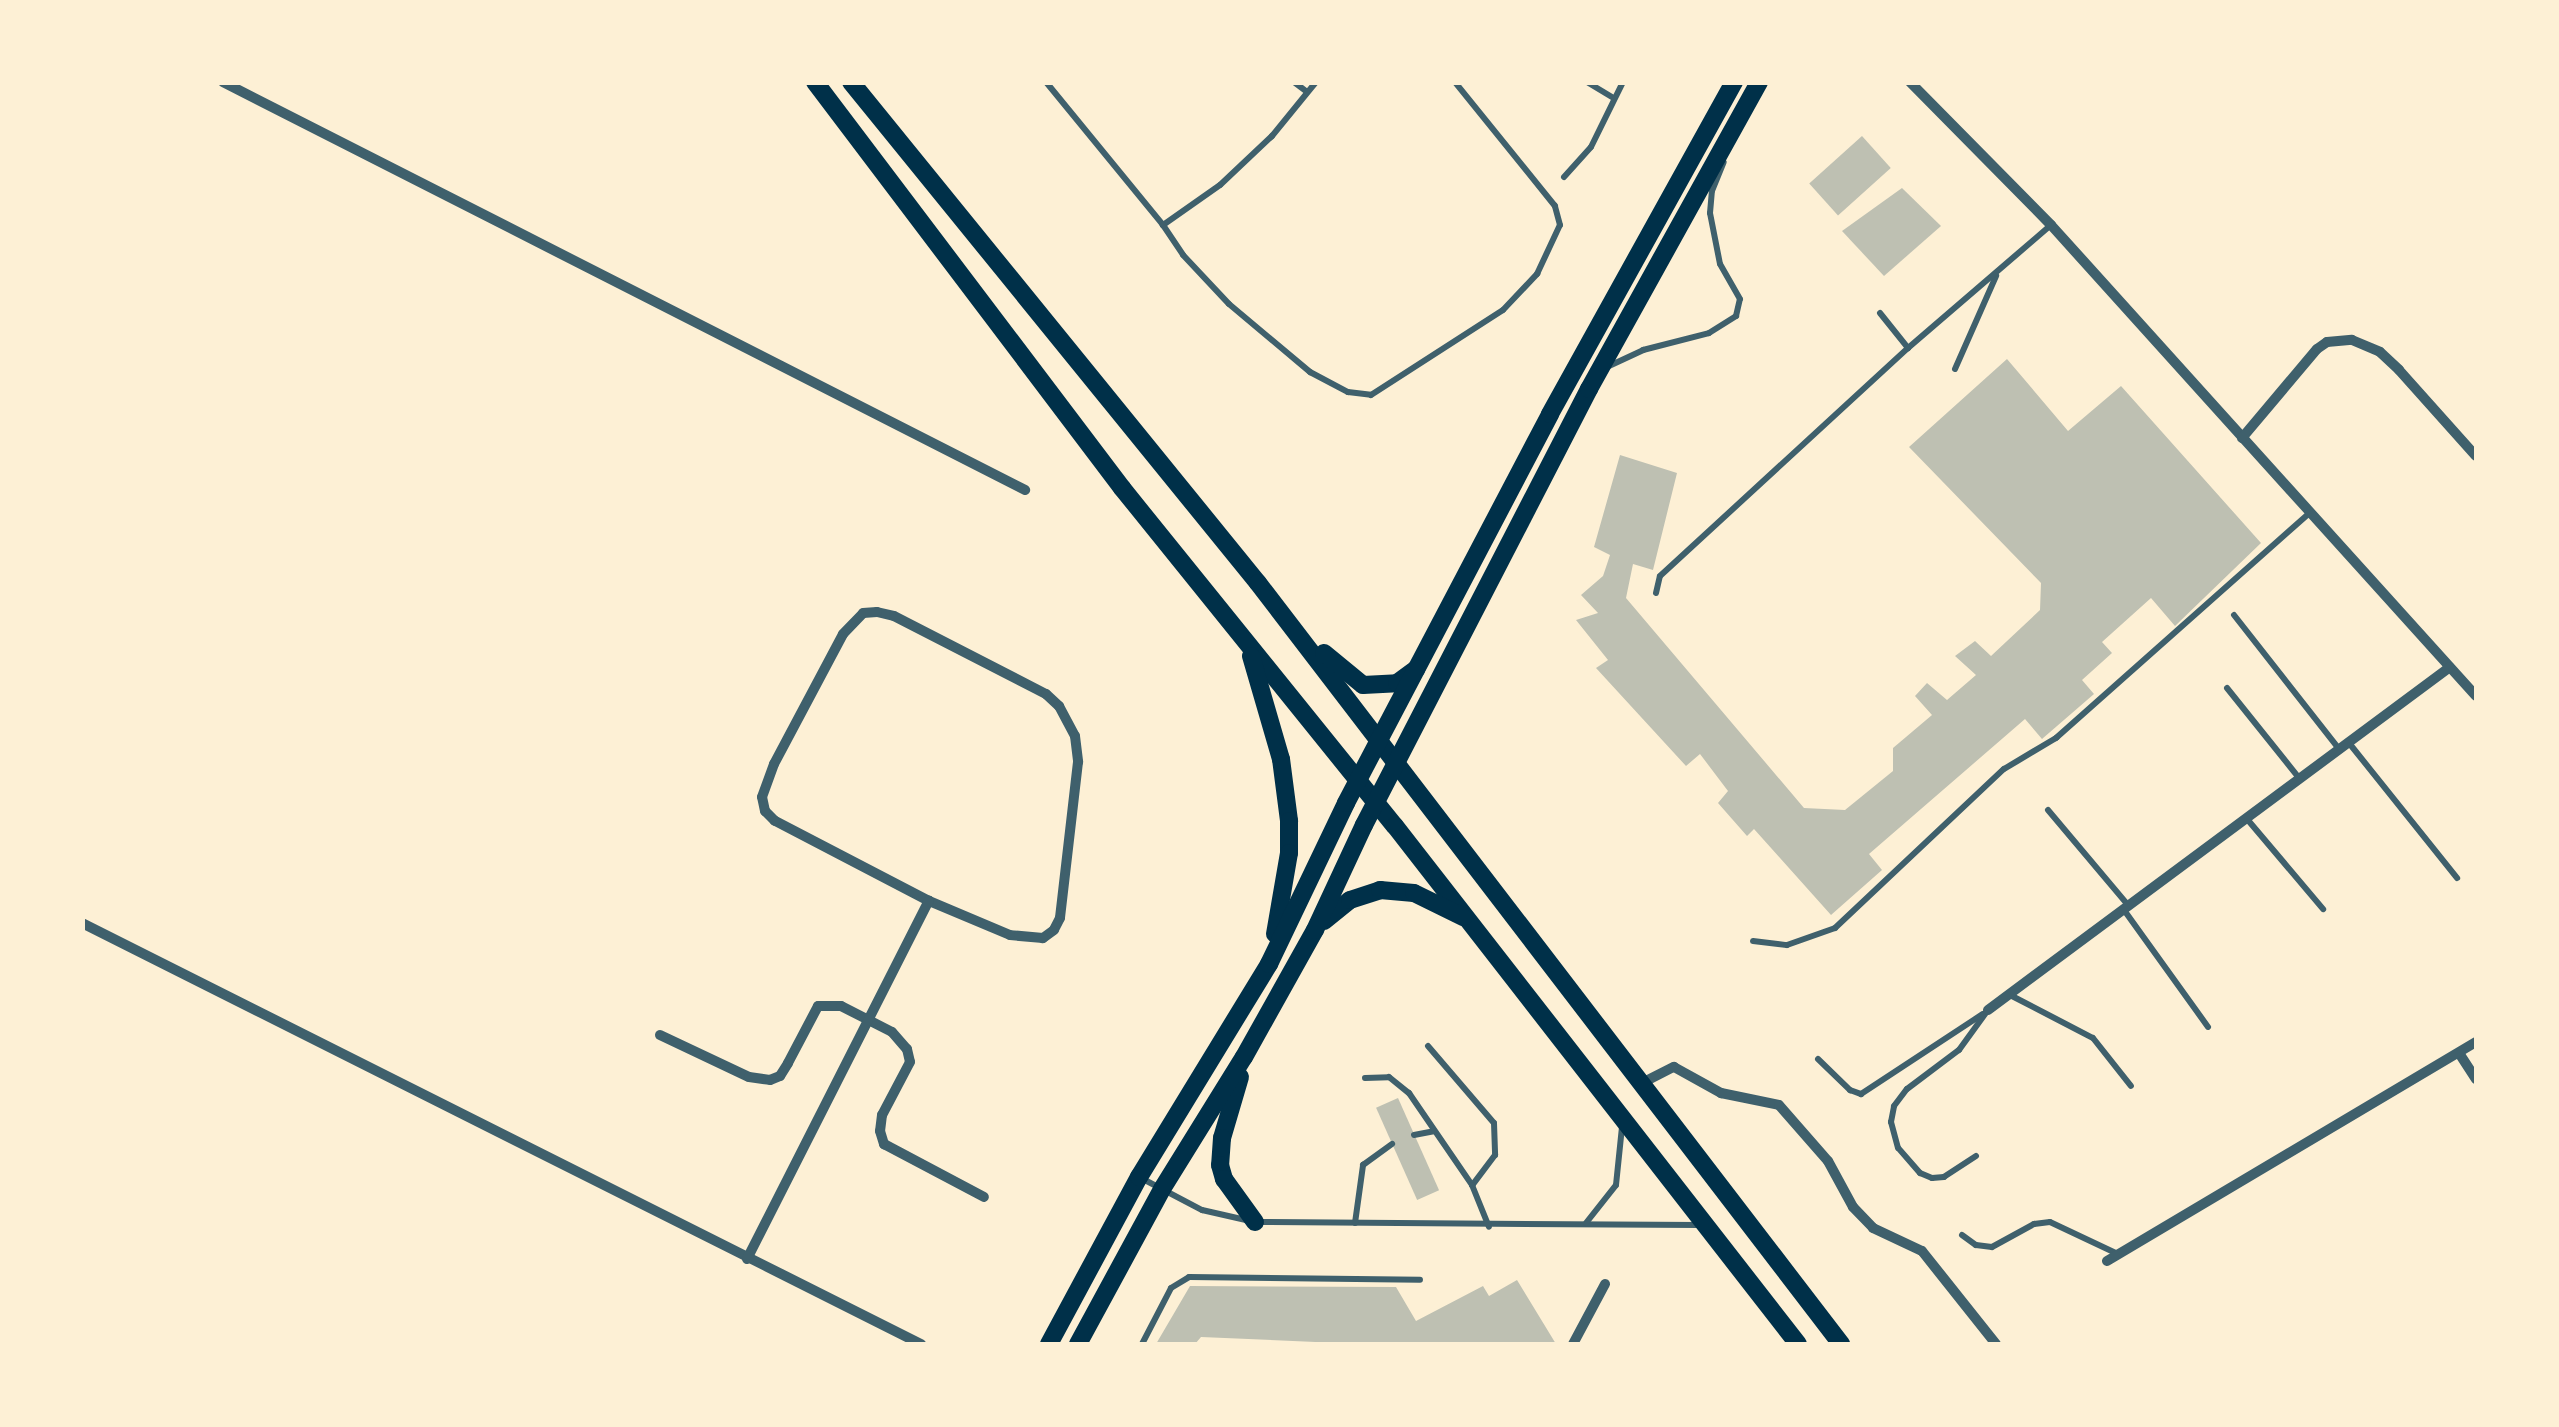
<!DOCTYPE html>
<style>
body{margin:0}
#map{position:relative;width:2559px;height:1427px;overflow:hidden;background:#fdf0d5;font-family:"Exo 2",sans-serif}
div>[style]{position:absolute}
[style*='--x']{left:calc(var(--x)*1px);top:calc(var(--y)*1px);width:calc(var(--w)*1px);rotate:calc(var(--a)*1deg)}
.building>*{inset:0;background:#bec0b2;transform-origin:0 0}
.service>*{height:6px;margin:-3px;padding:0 3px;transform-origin:3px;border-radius:3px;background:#3f606c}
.minor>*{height:10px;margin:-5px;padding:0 5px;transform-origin:5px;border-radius:5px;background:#3f606c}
.secondary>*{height:18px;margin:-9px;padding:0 9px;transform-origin:9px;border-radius:9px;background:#003049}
span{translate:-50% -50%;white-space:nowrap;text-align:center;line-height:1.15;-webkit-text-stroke:10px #fdf0d5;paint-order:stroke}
.frame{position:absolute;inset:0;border:85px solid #fdf0d5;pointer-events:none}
</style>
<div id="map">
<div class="building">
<i style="left:1862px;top:136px;width:43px;height:71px;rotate:48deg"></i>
<i style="clip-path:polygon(1902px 188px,1941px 226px,1884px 276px,1842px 231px)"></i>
<i style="clip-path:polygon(2007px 359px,2068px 431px,2121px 386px,2261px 543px,2175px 626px,2151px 598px,2102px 642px,2112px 653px,2082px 680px,2094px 694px,2042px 739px,2025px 719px,1869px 854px,1882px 870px,1831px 915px,1754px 829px,1747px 836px,1718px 803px,1728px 791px,1700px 754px,1686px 766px,1596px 668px,1608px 660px,1576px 620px,1598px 613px,1581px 595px,1603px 576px,1610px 555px,1594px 547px,1620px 455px,1677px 473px,1653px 570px,1633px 564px,1626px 598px,1804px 808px,1845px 810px,1893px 771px,1893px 748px,1932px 715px,1915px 696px,1927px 683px,1947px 700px,1976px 675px,1955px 656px,1975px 641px,1991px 656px,2040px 610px,2041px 583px,1909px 447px)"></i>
<i style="left:1398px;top:1098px;width:101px;height:24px;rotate:66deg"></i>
<i style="clip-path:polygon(1517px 1280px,1556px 1344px,1361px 1344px,1201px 1337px,1195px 1344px,1156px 1344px,1190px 1286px,1396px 1287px,1416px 1321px,1483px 1286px,1489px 1296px)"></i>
</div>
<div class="service">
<i style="--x:1046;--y:82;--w:185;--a:50.7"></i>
<i style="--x:1294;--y:82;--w:15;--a:37"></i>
<i style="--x:1316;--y:82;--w:70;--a:129.2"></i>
<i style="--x:1272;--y:136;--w:71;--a:136.7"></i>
<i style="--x:1220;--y:185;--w:70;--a:144.9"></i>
<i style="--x:1163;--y:225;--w:36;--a:56"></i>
<i style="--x:1183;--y:255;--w:67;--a:46.8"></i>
<i style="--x:1229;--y:304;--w:106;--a:40"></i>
<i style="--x:1310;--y:372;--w:43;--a:27.8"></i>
<i style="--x:1348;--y:392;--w:23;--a:7"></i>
<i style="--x:1371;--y:395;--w:157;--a:-32.8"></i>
<i style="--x:1503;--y:310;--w:50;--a:-46.6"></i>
<i style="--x:1537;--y:274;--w:54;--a:-64.9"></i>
<i style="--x:1560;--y:225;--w:20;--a:-105"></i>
<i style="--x:1555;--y:206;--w:159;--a:-128.9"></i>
<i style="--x:1587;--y:82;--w:31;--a:31"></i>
<i style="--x:1564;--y:177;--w:40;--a:-48"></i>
<i style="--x:1591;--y:147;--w:72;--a:-63.8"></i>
<i style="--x:1880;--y:313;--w:45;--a:51.3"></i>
<i style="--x:1609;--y:366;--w:38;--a:-25"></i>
<i style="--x:1643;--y:350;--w:68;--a:-14.4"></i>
<i style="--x:1709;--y:333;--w:32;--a:-32"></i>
<i style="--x:1736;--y:316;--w:17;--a:-77"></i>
<i style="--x:1740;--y:299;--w:40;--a:-119.7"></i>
<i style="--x:1720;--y:264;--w:52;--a:-101.1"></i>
<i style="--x:1710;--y:213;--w:22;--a:-85"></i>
<i style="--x:1712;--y:191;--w:31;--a:-68"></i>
<i style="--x:1955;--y:369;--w:102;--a:-66.2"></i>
<i style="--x:1656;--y:593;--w:17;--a:-77"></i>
<i style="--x:1660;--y:576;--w:337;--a:-42.6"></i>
<i style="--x:1908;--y:348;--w:187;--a:-40.7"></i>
<i style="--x:2234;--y:615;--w:172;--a:51.9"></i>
<i style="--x:2227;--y:688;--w:117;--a:51.3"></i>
<i style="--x:2349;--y:743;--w:173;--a:51.3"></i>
<i style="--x:2048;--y:810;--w:124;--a:49.9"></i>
<i style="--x:2247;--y:819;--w:118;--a:49.8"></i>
<i style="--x:2124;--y:910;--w:144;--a:54.3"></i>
<i style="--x:1753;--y:941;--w:34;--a:7"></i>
<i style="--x:1787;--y:945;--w:51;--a:-19.5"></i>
<i style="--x:1835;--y:928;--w:232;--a:-43.3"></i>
<i style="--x:2004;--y:769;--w:61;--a:-30.8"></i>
<i style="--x:2056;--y:738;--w:339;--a:-41.6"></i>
<i style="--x:2010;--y:995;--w:93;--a:27.4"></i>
<i style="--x:2093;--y:1038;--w:61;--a:51.6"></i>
<i style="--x:1428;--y:1046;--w:101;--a:49.4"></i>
<i style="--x:1494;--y:1123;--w:32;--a:88"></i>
<i style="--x:1495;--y:1155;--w:38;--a:127"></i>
<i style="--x:1818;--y:1059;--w:45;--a:44.1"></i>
<i style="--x:1850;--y:1090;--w:12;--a:20"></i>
<i style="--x:1861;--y:1094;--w:146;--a:-33.3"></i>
<i style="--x:1365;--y:1078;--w:24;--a:-2"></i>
<i style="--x:1389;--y:1077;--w:26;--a:39"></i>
<i style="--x:1409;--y:1093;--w:112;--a:55.6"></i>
<i style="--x:1472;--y:1185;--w:45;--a:68"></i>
<i style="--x:1414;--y:1135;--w:20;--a:-11"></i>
<i style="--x:1976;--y:1156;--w:38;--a:147"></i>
<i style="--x:1944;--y:1177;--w:12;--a:175"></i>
<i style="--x:1932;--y:1178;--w:13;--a:-157"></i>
<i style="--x:1920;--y:1173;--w:33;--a:-131"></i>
<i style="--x:1898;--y:1148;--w:27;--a:-105"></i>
<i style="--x:1891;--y:1122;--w:16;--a:-79"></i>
<i style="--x:1894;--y:1106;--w:21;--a:-53"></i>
<i style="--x:1907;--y:1089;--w:65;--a:-36.9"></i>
<i style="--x:1959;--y:1050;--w:49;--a:-54.1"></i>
<i style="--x:1141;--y:1178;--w:69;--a:27.7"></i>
<i style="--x:1202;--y:1210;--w:54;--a:12.8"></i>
<i style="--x:1255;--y:1222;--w:444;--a:0.4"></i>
<i style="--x:1355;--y:1223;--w:59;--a:-82.1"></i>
<i style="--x:1363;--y:1165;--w:36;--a:-36"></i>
<i style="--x:1586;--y:1223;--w:48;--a:-51.7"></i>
<i style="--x:1616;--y:1185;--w:58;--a:-84.1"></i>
<i style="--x:1962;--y:1235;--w:17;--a:36"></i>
<i style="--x:1976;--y:1245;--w:16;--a:7"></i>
<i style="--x:1992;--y:1247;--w:48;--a:-28.7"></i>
<i style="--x:2034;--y:1224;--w:16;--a:-7"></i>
<i style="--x:2050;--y:1222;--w:75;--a:25.2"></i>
<i style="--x:1142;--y:1344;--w:63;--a:-62.6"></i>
<i style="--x:1171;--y:1288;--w:21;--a:-31"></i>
<i style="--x:1189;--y:1277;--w:231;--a:0.7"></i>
</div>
<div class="minor">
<i style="--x:223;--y:82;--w:900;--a:26.96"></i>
<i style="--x:1910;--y:82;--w:201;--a:45.4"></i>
<i style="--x:2051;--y:225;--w:634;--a:47.94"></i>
<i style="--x:2242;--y:438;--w:116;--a:-49.9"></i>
<i style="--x:2317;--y:349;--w:12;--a:-35"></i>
<i style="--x:2327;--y:342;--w:25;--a:-5"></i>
<i style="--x:2352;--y:340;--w:30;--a:23"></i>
<i style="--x:2380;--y:352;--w:26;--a:43"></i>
<i style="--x:2399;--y:370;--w:115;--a:48.2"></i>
<i style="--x:877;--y:612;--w:17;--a:13"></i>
<i style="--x:894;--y:616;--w:171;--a:27.2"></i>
<i style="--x:1046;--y:694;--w:18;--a:43"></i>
<i style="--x:1059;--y:706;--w:34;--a:62"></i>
<i style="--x:1075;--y:736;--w:26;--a:83"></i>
<i style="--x:1078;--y:762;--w:157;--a:96.6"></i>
<i style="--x:1060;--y:918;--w:13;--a:117"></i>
<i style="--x:1054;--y:930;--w:14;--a:144"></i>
<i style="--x:1043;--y:938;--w:33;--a:-175"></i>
<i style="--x:1010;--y:935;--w:88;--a:-157.2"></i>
<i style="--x:929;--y:901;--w:174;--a:-152.5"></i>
<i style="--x:775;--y:821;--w:14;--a:-135"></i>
<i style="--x:765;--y:811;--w:14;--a:-102"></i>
<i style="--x:762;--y:797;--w:35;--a:-70"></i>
<i style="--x:774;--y:764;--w:147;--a:-62"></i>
<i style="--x:843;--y:634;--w:29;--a:-46"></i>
<i style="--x:863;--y:613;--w:14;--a:-4"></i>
<i style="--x:82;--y:923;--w:939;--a:26.65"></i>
<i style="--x:1988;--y:1010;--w:575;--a:-36.59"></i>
<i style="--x:660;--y:1035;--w:98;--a:25.3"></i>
<i style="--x:749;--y:1077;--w:21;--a:8"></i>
<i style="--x:770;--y:1080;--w:11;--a:-22"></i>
<i style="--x:780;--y:1076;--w:15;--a:-58"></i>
<i style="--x:788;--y:1063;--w:64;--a:-62.2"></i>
<i style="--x:818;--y:1006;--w:23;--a:0"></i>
<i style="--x:841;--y:1006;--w:57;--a:27"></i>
<i style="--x:892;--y:1032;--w:23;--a:49"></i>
<i style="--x:907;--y:1049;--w:13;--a:77"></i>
<i style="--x:910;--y:1062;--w:60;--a:117.8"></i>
<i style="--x:882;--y:1115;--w:16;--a:97"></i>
<i style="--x:880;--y:1131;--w:14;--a:73"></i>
<i style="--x:884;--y:1144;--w:113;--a:27.9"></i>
<i style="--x:2459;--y:1053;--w:31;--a:57"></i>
<i style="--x:1642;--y:1083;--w:36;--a:-27"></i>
<i style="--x:1674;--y:1067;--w:54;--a:29"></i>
<i style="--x:1721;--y:1093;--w:59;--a:11.7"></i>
<i style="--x:1779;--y:1105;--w:74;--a:48.8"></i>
<i style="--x:1828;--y:1161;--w:52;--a:61.5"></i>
<i style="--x:1853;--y:1207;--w:29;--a:46"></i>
<i style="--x:1873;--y:1228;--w:54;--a:25.1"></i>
<i style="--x:1922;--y:1251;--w:119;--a:51.5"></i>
<i style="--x:747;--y:1259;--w:402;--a:-63.1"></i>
<i style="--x:2107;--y:1261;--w:429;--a:-30.7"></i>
<i style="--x:1573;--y:1344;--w:68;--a:-61.9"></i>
</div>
<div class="secondary">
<i style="--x:815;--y:82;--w:509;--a:52.9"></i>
<i style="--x:1122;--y:488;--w:434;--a:51.1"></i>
<i style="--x:1395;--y:826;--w:656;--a:52.12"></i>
<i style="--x:851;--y:82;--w:645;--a:50.91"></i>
<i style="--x:1258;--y:583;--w:959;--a:52.54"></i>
<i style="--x:1324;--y:653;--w:50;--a:39.4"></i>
<i style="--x:1363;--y:685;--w:34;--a:-3"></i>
<i style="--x:1397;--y:683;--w:24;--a:-36"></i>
<i style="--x:1251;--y:656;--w:107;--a:73.8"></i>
<i style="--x:1281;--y:759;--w:63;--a:82.6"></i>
<i style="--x:1289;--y:821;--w:32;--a:90"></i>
<i style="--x:1289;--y:853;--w:82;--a:99.8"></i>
<i style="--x:1324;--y:921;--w:33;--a:-39"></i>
<i style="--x:1350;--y:900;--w:32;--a:-18"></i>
<i style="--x:1380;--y:890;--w:34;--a:5"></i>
<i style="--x:1414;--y:893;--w:55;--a:26.1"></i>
<i style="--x:1240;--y:1077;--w:64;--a:106.4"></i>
<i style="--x:1222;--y:1138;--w:27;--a:94"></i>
<i style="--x:1220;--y:1165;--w:15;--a:74"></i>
<i style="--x:1224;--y:1179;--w:53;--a:54.2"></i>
<i style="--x:1049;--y:1344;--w:190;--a:-61.7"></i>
<i style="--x:1139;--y:1177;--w:250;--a:-58.6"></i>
<i style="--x:1269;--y:964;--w:178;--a:-64.4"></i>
<i style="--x:1346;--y:803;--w:439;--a:-62.3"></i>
<i style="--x:1550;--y:414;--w:380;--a:-61"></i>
<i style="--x:1078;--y:1344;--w:176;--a:-61.5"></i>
<i style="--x:1162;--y:1189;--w:155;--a:-58.2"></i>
<i style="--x:1244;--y:1057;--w:145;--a:-60.8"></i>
<i style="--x:1315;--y:930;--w:116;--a:-65"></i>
<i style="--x:1364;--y:825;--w:491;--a:-62.7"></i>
<i style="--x:1589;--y:389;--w:351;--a:-61"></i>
</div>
<div class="frame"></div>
</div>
